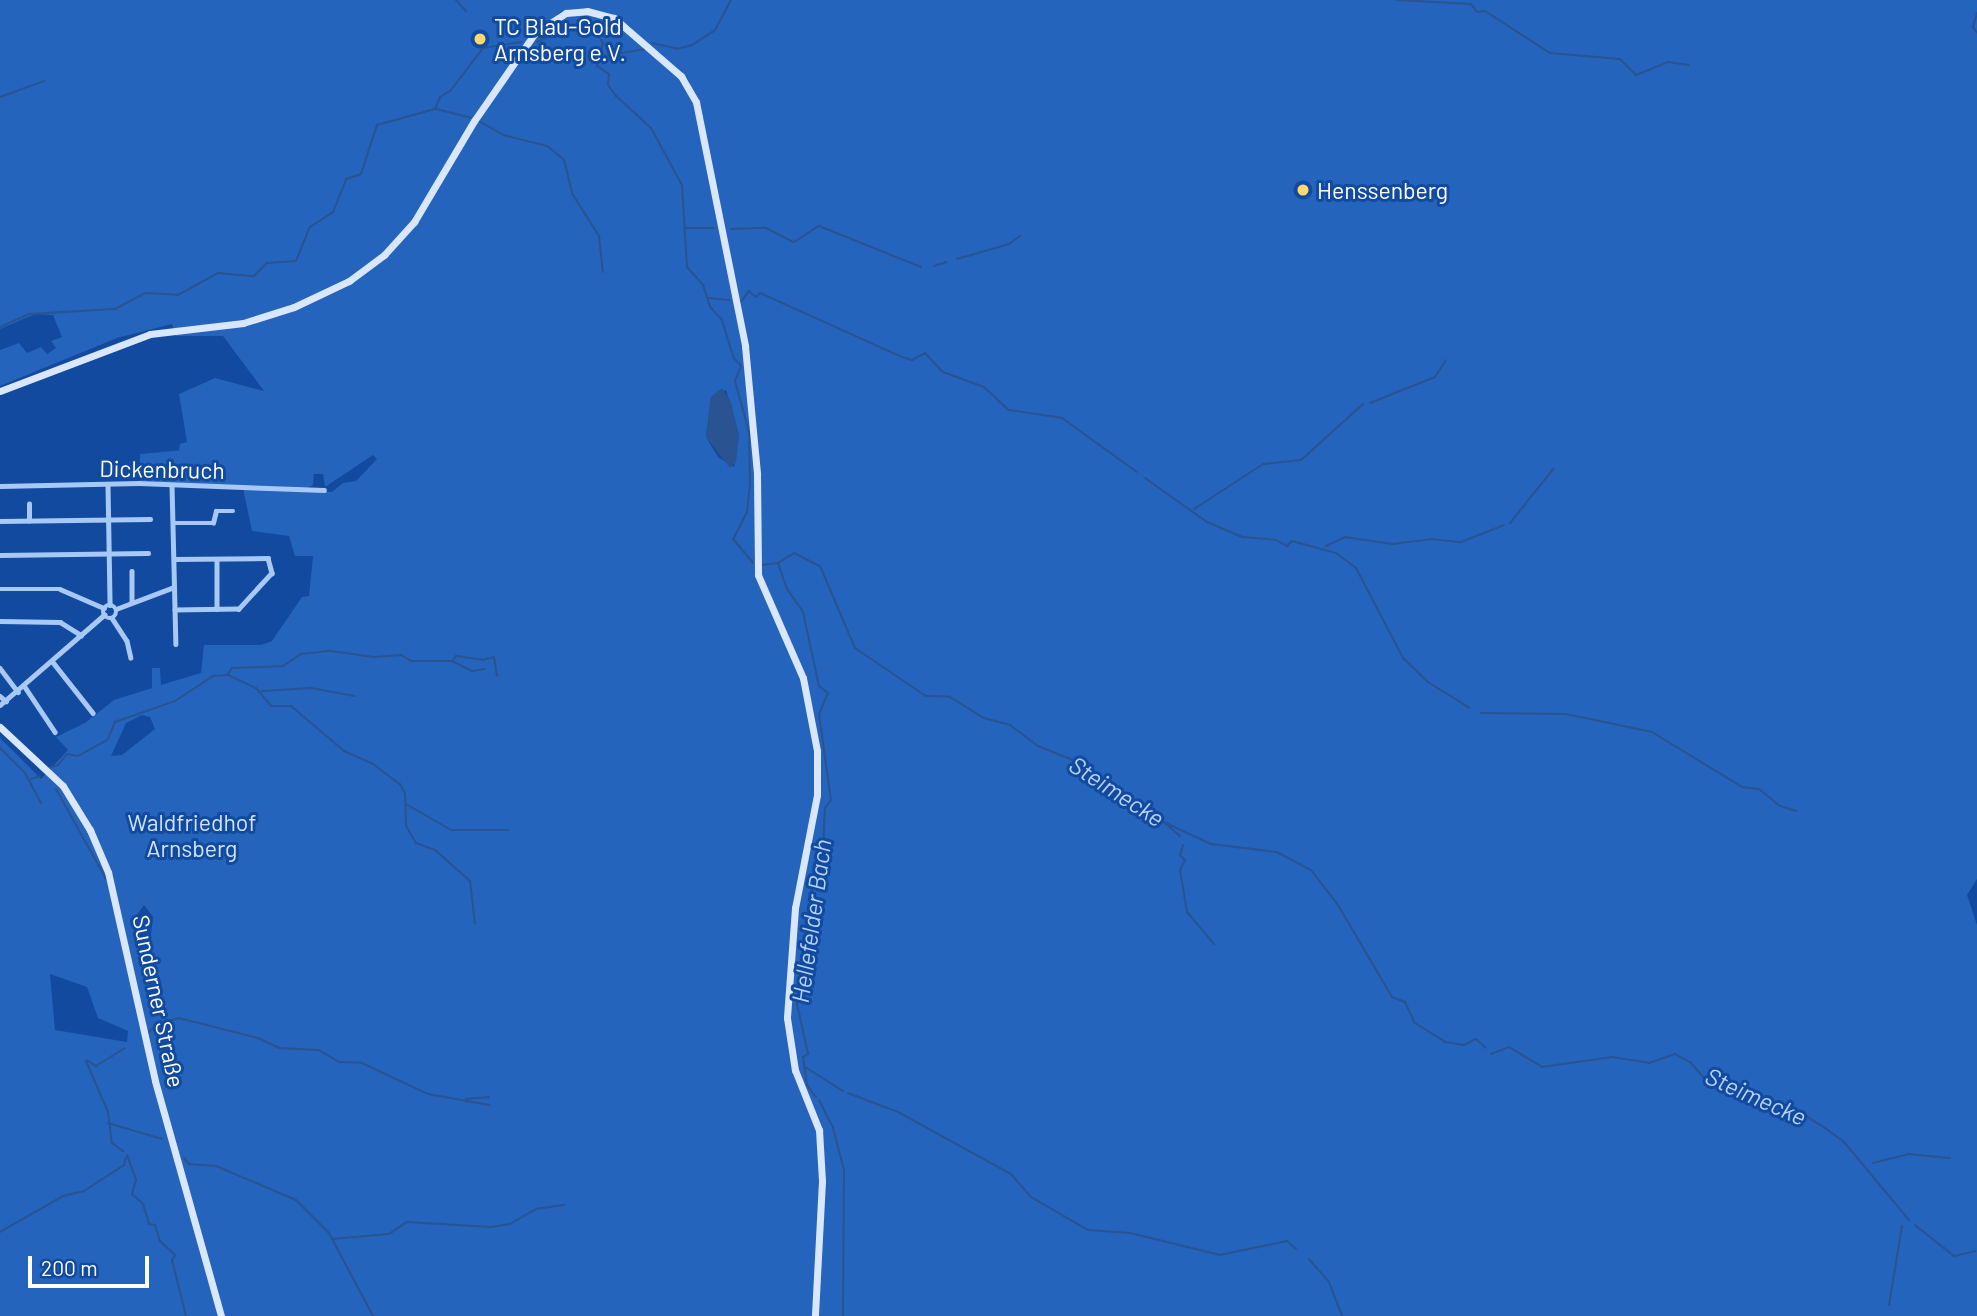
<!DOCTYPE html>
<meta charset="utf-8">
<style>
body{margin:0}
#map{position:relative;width:1977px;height:1316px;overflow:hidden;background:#114a9e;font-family:Barlow,sans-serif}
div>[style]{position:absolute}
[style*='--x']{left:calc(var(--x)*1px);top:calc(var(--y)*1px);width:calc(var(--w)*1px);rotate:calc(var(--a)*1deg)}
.green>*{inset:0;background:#2464bc}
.water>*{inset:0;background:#295391}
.stream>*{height:2px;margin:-1px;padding:0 1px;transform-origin:1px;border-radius:1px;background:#295391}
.street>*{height:4.5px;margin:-2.25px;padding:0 2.25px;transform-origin:2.25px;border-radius:2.25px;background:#a8c8f5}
.street>.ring{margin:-2.25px;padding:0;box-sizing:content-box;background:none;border:4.5px solid #a8c8f5;border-radius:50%}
.secondary>*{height:7px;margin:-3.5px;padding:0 3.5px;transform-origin:3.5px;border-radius:3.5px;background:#d8e7fd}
.dots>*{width:19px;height:19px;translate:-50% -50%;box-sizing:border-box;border:4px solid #114a9e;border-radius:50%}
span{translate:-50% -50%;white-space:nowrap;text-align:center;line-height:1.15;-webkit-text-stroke:6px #114a9e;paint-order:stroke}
.poi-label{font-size:23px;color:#fff}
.left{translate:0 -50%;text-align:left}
.street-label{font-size:23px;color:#fff}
.park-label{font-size:23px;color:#d0e4fe}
.water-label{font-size:24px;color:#b4d2fb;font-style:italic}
.scale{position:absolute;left:28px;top:1256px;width:121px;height:32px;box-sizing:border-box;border:4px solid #fff;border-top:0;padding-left:9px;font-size:21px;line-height:24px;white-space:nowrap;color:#fff;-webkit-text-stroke:5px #114a9e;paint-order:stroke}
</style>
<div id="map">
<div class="green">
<i style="clip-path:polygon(evenodd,0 0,1977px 0,1977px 879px,1967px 895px,1977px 925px,1977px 1316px,0 1316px,0 738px,41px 779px,68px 750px,56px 737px,85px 723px,114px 700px,152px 688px,152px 668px,160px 668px,161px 685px,201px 673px,204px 645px,261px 645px,272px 641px,302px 597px,309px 596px,313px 556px,295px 556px,289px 536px,252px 531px,243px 488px,332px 492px,343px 483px,356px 481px,377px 459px,373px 455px,325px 487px,323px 474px,314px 474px,313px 485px,307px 488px,139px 481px,140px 454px,183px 450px,179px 450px,180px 444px,187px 442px,179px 394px,215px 378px,264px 391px,223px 336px,176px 336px,172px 324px,117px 338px,0 386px,0 350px,19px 343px,27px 353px,41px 347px,47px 354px,56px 348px,51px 341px,62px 337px,53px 315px,35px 314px,0 329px,0 0,590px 9px,628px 25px,689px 81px,697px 102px,750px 376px,694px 103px,679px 76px,616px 21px,589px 13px,566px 15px,536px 33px,561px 12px,590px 9px,0 0,726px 390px,739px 435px,734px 467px,718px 457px,706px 437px,711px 397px,726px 390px,0 0,142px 715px,150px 717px,155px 729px,122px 755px,111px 756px,126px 723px,142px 715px,0 0,144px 905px,153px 917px,148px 959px,139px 939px,137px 915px,144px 905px,0 0,50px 974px,87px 987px,98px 1018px,128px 1031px,127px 1042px,55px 1030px,50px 974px)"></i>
</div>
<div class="water">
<i style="clip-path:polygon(722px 388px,731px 402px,739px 436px,736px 462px,730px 468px,706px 437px,711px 397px)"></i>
</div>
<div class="stream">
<i style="--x:456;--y:0;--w:15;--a:48"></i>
<i style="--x:1397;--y:0;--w:74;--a:3.1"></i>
<i style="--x:1471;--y:4;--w:10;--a:53"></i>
<i style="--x:1477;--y:12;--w:8;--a:-7"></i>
<i style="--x:1485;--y:11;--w:77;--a:32.9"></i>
<i style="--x:1550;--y:53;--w:70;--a:4.9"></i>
<i style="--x:1620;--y:59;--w:23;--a:45"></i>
<i style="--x:1636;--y:75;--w:35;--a:-22"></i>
<i style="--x:1668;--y:62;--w:21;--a:8"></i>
<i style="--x:1977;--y:13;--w:15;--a:106"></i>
<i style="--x:1973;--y:27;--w:7;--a:56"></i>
<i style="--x:537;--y:42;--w:34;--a:-24"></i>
<i style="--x:568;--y:28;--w:25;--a:-5"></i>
<i style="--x:593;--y:26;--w:20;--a:60"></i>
<i style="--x:603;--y:43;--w:24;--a:105"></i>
<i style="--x:597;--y:66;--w:14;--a:34"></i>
<i style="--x:609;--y:74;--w:11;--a:95"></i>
<i style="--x:608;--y:85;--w:14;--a:54"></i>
<i style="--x:616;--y:96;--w:47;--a:42.4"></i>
<i style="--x:651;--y:128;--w:65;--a:61.5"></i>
<i style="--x:682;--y:185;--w:82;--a:86.5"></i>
<i style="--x:687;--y:267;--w:24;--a:48"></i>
<i style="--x:703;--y:285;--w:23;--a:72"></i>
<i style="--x:710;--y:307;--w:18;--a:47"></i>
<i style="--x:722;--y:320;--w:39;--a:73"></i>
<i style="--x:733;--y:357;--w:12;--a:48"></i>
<i style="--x:741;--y:366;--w:16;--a:112"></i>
<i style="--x:735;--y:381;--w:53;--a:74.6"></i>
<i style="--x:749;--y:432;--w:52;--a:88.9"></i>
<i style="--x:750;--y:484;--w:28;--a:96"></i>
<i style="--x:747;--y:512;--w:30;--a:117"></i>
<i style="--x:733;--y:539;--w:31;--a:50"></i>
<i style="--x:652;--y:43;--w:26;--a:13"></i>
<i style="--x:677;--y:49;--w:16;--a:-15"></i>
<i style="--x:692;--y:45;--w:27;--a:-33"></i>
<i style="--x:715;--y:30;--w:34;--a:-62"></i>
<i style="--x:603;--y:56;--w:43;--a:-9.5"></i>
<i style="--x:0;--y:97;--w:47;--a:-20"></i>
<i style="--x:436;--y:109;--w:36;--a:14"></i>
<i style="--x:479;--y:121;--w:28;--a:30"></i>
<i style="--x:503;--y:135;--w:45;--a:14"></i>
<i style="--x:547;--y:146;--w:22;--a:39"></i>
<i style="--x:564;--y:160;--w:36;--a:76"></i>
<i style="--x:573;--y:195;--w:49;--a:57.6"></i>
<i style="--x:599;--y:236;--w:36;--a:84"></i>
<i style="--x:684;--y:228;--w:30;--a:0"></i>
<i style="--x:731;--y:229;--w:35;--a:-2"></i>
<i style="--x:766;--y:228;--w:31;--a:27"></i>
<i style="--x:794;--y:242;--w:30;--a:-33"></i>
<i style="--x:819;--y:226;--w:110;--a:21.9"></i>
<i style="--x:957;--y:259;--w:54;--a:-16.1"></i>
<i style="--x:1009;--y:244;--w:14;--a:-36"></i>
<i style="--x:934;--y:266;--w:13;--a:-18"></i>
<i style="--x:709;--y:298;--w:20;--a:6"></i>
<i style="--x:741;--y:302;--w:14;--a:-54"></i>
<i style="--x:749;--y:291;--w:9;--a:41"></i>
<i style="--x:756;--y:297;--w:6;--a:-45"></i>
<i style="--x:760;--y:293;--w:156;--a:24.3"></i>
<i style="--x:902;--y:357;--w:10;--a:17"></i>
<i style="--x:912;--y:360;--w:15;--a:-28"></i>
<i style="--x:925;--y:353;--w:26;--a:47"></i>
<i style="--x:943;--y:372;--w:44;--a:20.1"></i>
<i style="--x:984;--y:387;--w:34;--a:43"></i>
<i style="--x:1009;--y:410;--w:54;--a:8.6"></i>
<i style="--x:1062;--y:418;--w:92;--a:35.8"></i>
<i style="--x:0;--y:327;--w:32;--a:-24"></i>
<i style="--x:29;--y:314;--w:86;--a:-3.3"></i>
<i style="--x:115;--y:309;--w:34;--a:-28"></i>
<i style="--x:145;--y:293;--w:33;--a:3"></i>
<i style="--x:178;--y:295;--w:46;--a:-28.8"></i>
<i style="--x:218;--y:273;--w:36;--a:5"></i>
<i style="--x:254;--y:276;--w:18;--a:-45"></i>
<i style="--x:267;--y:263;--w:29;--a:-4"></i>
<i style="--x:296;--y:261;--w:37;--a:-68"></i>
<i style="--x:310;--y:227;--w:27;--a:-33"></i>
<i style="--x:333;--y:212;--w:35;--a:-68"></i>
<i style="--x:346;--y:179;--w:16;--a:-18"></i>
<i style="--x:361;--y:174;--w:52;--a:-71.9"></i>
<i style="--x:377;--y:125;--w:60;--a:-15.4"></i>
<i style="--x:435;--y:109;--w:13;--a:-67"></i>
<i style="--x:440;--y:97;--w:13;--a:-32"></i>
<i style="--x:451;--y:90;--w:53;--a:-52.7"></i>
<i style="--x:483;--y:48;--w:39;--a:-9"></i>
<i style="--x:1370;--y:403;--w:70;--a:-21.8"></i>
<i style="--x:1435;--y:377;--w:20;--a:-57"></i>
<i style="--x:1145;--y:478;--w:76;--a:35.4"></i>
<i style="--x:1207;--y:522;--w:39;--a:23"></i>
<i style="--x:1243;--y:537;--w:33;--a:5"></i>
<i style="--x:1276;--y:540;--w:13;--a:29"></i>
<i style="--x:1287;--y:546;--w:7;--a:-45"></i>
<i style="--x:1292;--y:541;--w:46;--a:15.3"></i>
<i style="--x:1336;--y:553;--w:25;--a:37"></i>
<i style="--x:1356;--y:568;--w:102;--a:62.4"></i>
<i style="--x:1403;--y:658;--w:35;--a:44"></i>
<i style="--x:1428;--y:682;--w:49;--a:31.8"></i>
<i style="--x:1194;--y:509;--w:82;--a:-33.1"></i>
<i style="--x:1263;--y:464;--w:38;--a:-6"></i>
<i style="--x:1301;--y:460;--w:84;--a:-42.1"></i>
<i style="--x:1510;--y:523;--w:70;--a:-51.3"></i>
<i style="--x:1326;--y:546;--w:21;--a:-25"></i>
<i style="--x:1345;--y:537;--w:48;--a:8.5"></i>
<i style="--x:1392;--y:544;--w:38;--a:-7"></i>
<i style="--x:1430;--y:539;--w:31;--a:6"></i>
<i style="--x:1461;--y:542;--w:46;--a:-21.6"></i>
<i style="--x:778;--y:563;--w:19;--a:-32"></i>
<i style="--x:794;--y:553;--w:29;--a:27"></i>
<i style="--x:820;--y:566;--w:89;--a:66.9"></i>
<i style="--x:855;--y:648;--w:86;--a:34.1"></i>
<i style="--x:926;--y:696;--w:24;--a:2"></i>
<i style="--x:950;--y:697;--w:40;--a:32"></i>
<i style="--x:984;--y:718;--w:27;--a:15"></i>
<i style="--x:1010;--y:725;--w:35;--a:37"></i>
<i style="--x:1038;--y:746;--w:43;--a:21.8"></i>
<i style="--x:1078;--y:762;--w:77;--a:38.7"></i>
<i style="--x:1138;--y:810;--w:81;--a:25"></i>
<i style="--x:1211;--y:844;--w:66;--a:6.9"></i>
<i style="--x:1277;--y:852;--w:38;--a:28"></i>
<i style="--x:1311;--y:870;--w:44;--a:52.4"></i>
<i style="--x:1338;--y:905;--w:107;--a:59.6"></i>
<i style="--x:1392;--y:997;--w:14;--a:21"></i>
<i style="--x:1405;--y:1002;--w:23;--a:65"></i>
<i style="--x:1415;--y:1023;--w:36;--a:32"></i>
<i style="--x:1445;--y:1042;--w:19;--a:9"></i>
<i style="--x:1464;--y:1045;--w:13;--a:-27"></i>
<i style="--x:1476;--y:1039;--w:13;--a:42"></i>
<i style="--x:762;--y:565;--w:16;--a:-7"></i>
<i style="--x:778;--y:563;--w:28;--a:71"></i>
<i style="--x:787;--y:589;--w:28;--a:55"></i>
<i style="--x:803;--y:612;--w:76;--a:77.8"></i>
<i style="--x:819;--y:686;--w:11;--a:38"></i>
<i style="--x:828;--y:693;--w:23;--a:113"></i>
<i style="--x:819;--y:714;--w:87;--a:82.1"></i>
<i style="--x:831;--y:800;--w:10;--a:127"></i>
<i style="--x:825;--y:808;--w:64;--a:92.7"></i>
<i style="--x:822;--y:872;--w:19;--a:126"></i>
<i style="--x:811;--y:887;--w:47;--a:86.3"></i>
<i style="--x:814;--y:934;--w:26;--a:111"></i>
<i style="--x:805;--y:958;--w:8;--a:67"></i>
<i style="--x:808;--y:965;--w:9;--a:144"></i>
<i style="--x:801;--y:970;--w:34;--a:97"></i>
<i style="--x:797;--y:1004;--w:51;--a:77.6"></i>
<i style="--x:808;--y:1054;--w:6;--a:149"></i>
<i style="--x:803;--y:1057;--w:28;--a:82"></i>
<i style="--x:807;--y:1085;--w:15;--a:53"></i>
<i style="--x:453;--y:660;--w:5;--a:-53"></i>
<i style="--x:456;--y:656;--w:27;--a:8"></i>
<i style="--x:483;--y:660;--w:11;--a:-15"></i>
<i style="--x:494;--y:657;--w:19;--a:81"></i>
<i style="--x:228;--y:674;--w:7;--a:-56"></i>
<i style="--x:232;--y:668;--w:51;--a:-2.2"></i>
<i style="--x:283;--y:666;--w:22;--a:-34"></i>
<i style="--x:301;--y:654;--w:30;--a:-6"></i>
<i style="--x:331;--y:651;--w:43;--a:7.9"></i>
<i style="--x:374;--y:657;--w:27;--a:-4"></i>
<i style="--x:401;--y:655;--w:12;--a:31"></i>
<i style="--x:411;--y:661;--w:41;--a:0"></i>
<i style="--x:452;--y:661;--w:22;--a:27"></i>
<i style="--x:472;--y:671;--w:13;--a:-9"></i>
<i style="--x:262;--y:691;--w:49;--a:-3.5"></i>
<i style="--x:311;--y:688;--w:44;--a:10.5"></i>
<i style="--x:1481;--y:713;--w:85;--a:0.7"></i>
<i style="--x:1566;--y:714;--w:88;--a:11.8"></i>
<i style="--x:1652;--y:732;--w:105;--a:31.4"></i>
<i style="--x:1742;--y:787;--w:17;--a:7"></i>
<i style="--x:1759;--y:789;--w:27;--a:39"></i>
<i style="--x:1780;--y:806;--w:17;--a:17"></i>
<i style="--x:108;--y:739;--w:18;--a:-68"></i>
<i style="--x:115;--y:722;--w:64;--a:-19.3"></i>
<i style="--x:175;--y:701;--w:45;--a:-33.3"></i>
<i style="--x:213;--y:676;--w:15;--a:-4"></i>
<i style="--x:228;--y:675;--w:31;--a:25"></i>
<i style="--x:256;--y:688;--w:23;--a:50"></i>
<i style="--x:271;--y:706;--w:20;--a:0"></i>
<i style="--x:291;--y:706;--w:70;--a:40.3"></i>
<i style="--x:344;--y:751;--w:32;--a:24"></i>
<i style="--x:373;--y:764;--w:34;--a:37"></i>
<i style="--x:400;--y:784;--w:11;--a:63"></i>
<i style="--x:405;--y:794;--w:32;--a:88"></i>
<i style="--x:406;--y:826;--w:20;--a:60"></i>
<i style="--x:416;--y:843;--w:20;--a:20"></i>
<i style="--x:435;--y:850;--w:47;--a:41.5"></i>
<i style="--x:470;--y:881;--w:43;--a:83.4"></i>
<i style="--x:0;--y:748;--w:35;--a:45"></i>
<i style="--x:25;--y:773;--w:34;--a:62"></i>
<i style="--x:48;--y:768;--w:10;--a:-17"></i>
<i style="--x:58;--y:765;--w:14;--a:-51"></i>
<i style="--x:67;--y:754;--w:11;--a:10"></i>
<i style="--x:78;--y:756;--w:33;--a:-29"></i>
<i style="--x:31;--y:779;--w:9;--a:-18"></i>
<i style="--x:56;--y:789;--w:103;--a:60.9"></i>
<i style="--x:406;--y:804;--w:52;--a:30"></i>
<i style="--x:451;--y:830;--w:57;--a:0"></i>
<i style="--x:1165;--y:823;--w:20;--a:41"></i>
<i style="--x:1183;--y:845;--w:10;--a:107"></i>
<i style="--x:1180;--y:855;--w:7;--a:45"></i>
<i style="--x:1185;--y:860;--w:11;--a:117"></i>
<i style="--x:1180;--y:870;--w:43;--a:80.5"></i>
<i style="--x:1187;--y:912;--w:42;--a:49.8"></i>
<i style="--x:148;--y:1033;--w:13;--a:-45"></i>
<i style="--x:157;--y:1024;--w:23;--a:-15"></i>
<i style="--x:179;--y:1018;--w:81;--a:14.2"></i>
<i style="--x:258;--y:1038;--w:23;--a:25"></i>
<i style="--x:279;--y:1048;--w:40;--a:2.9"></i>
<i style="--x:319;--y:1050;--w:23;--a:31"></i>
<i style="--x:339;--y:1062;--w:23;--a:2"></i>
<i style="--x:362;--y:1063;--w:73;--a:25.2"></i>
<i style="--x:428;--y:1094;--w:62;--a:10.2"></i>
<i style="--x:1491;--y:1054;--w:19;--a:-21"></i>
<i style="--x:1509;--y:1047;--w:39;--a:31"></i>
<i style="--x:1542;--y:1067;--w:71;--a:-8.1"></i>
<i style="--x:1612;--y:1057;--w:37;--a:9"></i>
<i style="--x:1649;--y:1063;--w:28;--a:-19"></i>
<i style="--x:1675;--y:1054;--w:18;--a:29"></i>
<i style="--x:1691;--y:1063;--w:18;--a:49"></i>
<i style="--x:1703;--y:1077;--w:34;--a:17"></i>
<i style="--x:1735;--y:1087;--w:35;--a:31"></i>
<i style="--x:1765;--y:1105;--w:28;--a:6"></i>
<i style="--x:1793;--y:1108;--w:38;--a:32"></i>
<i style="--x:1825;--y:1128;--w:24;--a:36"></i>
<i style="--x:1844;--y:1142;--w:102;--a:50.2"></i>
<i style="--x:87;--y:1060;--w:11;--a:34"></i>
<i style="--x:96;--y:1066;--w:34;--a:-32"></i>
<i style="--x:86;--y:1061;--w:56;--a:66.7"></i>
<i style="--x:108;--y:1112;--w:31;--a:83"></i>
<i style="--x:112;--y:1143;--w:14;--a:36"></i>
<i style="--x:805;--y:1067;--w:45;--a:32.3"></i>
<i style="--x:848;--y:1093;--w:53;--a:20.8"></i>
<i style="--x:898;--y:1112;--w:129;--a:28.8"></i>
<i style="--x:1011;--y:1174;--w:30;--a:49"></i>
<i style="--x:1031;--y:1197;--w:66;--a:30.1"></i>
<i style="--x:1088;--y:1230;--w:42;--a:4.1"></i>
<i style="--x:1130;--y:1233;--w:93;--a:13.7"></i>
<i style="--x:1220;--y:1255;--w:68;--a:-11.8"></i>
<i style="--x:1287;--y:1241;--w:12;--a:42"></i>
<i style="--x:466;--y:1099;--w:23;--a:-5"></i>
<i style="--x:819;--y:1100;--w:31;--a:63"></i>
<i style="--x:833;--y:1128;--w:43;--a:75.3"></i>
<i style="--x:844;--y:1170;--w:146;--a:90.4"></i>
<i style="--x:108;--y:1123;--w:56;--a:16.5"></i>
<i style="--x:127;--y:1155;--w:27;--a:70"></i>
<i style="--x:136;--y:1180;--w:15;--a:106"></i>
<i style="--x:132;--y:1194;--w:15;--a:42"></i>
<i style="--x:143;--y:1204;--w:21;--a:73"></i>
<i style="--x:149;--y:1224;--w:6;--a:9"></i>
<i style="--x:155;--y:1225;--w:17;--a:73"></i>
<i style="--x:160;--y:1241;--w:21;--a:43"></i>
<i style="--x:175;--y:1255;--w:6;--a:121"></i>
<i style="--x:172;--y:1260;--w:58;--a:76"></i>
<i style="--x:184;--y:1158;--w:8;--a:50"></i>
<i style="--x:189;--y:1164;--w:27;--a:4"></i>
<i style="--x:216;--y:1166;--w:87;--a:23"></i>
<i style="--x:296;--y:1200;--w:47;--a:45"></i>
<i style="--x:329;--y:1233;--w:94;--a:62.1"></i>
<i style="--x:1873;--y:1163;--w:36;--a:-14"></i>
<i style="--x:1908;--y:1154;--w:42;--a:5.4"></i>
<i style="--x:1915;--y:1225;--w:50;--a:38.5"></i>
<i style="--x:1954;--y:1256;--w:22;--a:-13"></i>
<i style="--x:0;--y:1232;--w:73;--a:-29.7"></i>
<i style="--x:63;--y:1196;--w:22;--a:-13"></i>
<i style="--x:84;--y:1191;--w:48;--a:-33"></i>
<i style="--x:124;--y:1165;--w:8;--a:-76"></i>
<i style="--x:332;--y:1239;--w:57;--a:-5"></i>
<i style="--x:389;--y:1234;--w:22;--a:-34"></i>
<i style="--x:407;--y:1222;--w:84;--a:3.4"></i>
<i style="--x:491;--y:1227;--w:19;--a:-9"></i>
<i style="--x:510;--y:1224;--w:30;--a:-30"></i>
<i style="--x:536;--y:1209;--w:28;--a:-8"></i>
<i style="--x:1309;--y:1259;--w:30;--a:49"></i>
<i style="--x:1329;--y:1282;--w:36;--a:69"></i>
<i style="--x:1889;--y:1305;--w:80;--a:-80.7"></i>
</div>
<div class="street">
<i style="--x:108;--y:485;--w:120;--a:89"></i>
<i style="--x:172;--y:485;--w:159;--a:88.6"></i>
<i style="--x:0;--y:486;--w:139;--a:-1.2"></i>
<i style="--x:139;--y:483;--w:185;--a:2.2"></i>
<i style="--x:0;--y:521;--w:150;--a:-0.8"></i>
<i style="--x:29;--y:521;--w:17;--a:-90"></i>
<i style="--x:174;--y:523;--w:39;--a:0"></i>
<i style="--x:213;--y:523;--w:12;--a:-76"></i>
<i style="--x:216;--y:511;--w:17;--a:0"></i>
<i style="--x:0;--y:555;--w:148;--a:-0.8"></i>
<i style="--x:174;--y:559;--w:94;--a:-0.6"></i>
<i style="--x:268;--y:558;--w:16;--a:75"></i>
<i style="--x:272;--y:573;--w:49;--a:132.5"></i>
<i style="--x:239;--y:609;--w:64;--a:179.1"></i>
<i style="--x:217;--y:559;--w:50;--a:90"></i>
<i style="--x:132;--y:571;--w:31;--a:90"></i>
<i style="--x:0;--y:589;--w:60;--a:0"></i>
<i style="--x:60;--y:589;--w:48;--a:23.4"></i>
<i class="ring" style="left:103px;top:605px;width:9.5px;height:9.5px"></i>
<i style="--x:116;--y:609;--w:62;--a:-20.8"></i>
<i style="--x:112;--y:618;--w:27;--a:57"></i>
<i style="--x:127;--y:641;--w:17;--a:77"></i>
<i style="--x:0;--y:621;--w:60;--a:1"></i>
<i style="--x:60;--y:622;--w:25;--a:32"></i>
<i style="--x:52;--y:661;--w:66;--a:51.7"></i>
<i style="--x:0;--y:668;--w:30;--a:53"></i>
<i style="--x:25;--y:687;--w:54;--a:56.3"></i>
<i style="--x:0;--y:696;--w:8;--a:40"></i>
<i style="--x:0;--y:705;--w:138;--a:-40.9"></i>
</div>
<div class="secondary">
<i style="--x:0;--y:391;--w:160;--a:-20.8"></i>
<i style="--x:150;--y:334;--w:94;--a:-6.7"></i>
<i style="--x:243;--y:323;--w:53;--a:-17.4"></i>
<i style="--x:294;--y:307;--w:61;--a:-25.3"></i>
<i style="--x:349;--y:281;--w:44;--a:-36.6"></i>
<i style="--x:384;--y:255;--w:45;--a:-47.7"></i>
<i style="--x:414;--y:222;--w:117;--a:-59.3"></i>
<i style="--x:474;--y:121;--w:107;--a:-55.3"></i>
<i style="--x:535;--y:33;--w:37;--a:-33"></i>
<i style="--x:566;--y:13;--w:21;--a:-5"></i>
<i style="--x:587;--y:11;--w:28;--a:15"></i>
<i style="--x:614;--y:18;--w:89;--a:40.9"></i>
<i style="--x:681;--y:76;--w:30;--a:60"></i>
<i style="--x:696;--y:102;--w:249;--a:78.6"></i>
<i style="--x:745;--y:346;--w:129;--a:84.6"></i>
<i style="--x:757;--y:474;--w:101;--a:89.4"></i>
<i style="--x:758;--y:575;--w:112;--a:66.4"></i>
<i style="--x:803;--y:678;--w:74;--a:79.1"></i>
<i style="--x:817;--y:751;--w:44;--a:90"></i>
<i style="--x:817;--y:795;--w:115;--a:101"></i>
<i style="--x:795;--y:908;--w:110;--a:94.2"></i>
<i style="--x:787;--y:1018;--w:53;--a:81.3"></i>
<i style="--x:795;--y:1070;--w:65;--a:68.2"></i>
<i style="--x:819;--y:1130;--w:51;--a:86.6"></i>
<i style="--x:822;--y:1181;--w:135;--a:93"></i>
<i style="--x:0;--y:727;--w:86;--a:43.1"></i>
<i style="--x:63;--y:786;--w:52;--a:58.5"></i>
<i style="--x:90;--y:830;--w:46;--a:66.8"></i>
<i style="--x:108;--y:872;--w:214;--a:77.3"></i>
<i style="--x:155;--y:1081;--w:244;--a:74.3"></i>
</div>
<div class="dots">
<i style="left:480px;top:39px;background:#ffd96b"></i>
<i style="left:1303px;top:190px;background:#ffd96b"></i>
</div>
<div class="poi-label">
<span class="left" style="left:494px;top:39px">TC Blau-Gold<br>Arnsberg e.V.</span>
<span class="left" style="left:1317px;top:190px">Henssenberg</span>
</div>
<div class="street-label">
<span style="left:162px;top:469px;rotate:1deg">Dickenbruch</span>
<span style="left:159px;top:1001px;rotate:78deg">Sunderner Straße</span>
</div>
<div class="park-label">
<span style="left:192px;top:835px">Waldfriedhof<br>Arnsberg</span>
</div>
<div class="water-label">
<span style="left:1117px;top:791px;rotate:33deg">Steimecke</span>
<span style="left:811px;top:921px;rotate:-82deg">Hellefelder Bach</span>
<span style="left:1756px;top:1096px;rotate:24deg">Steimecke</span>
</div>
<div class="scale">200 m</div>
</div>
